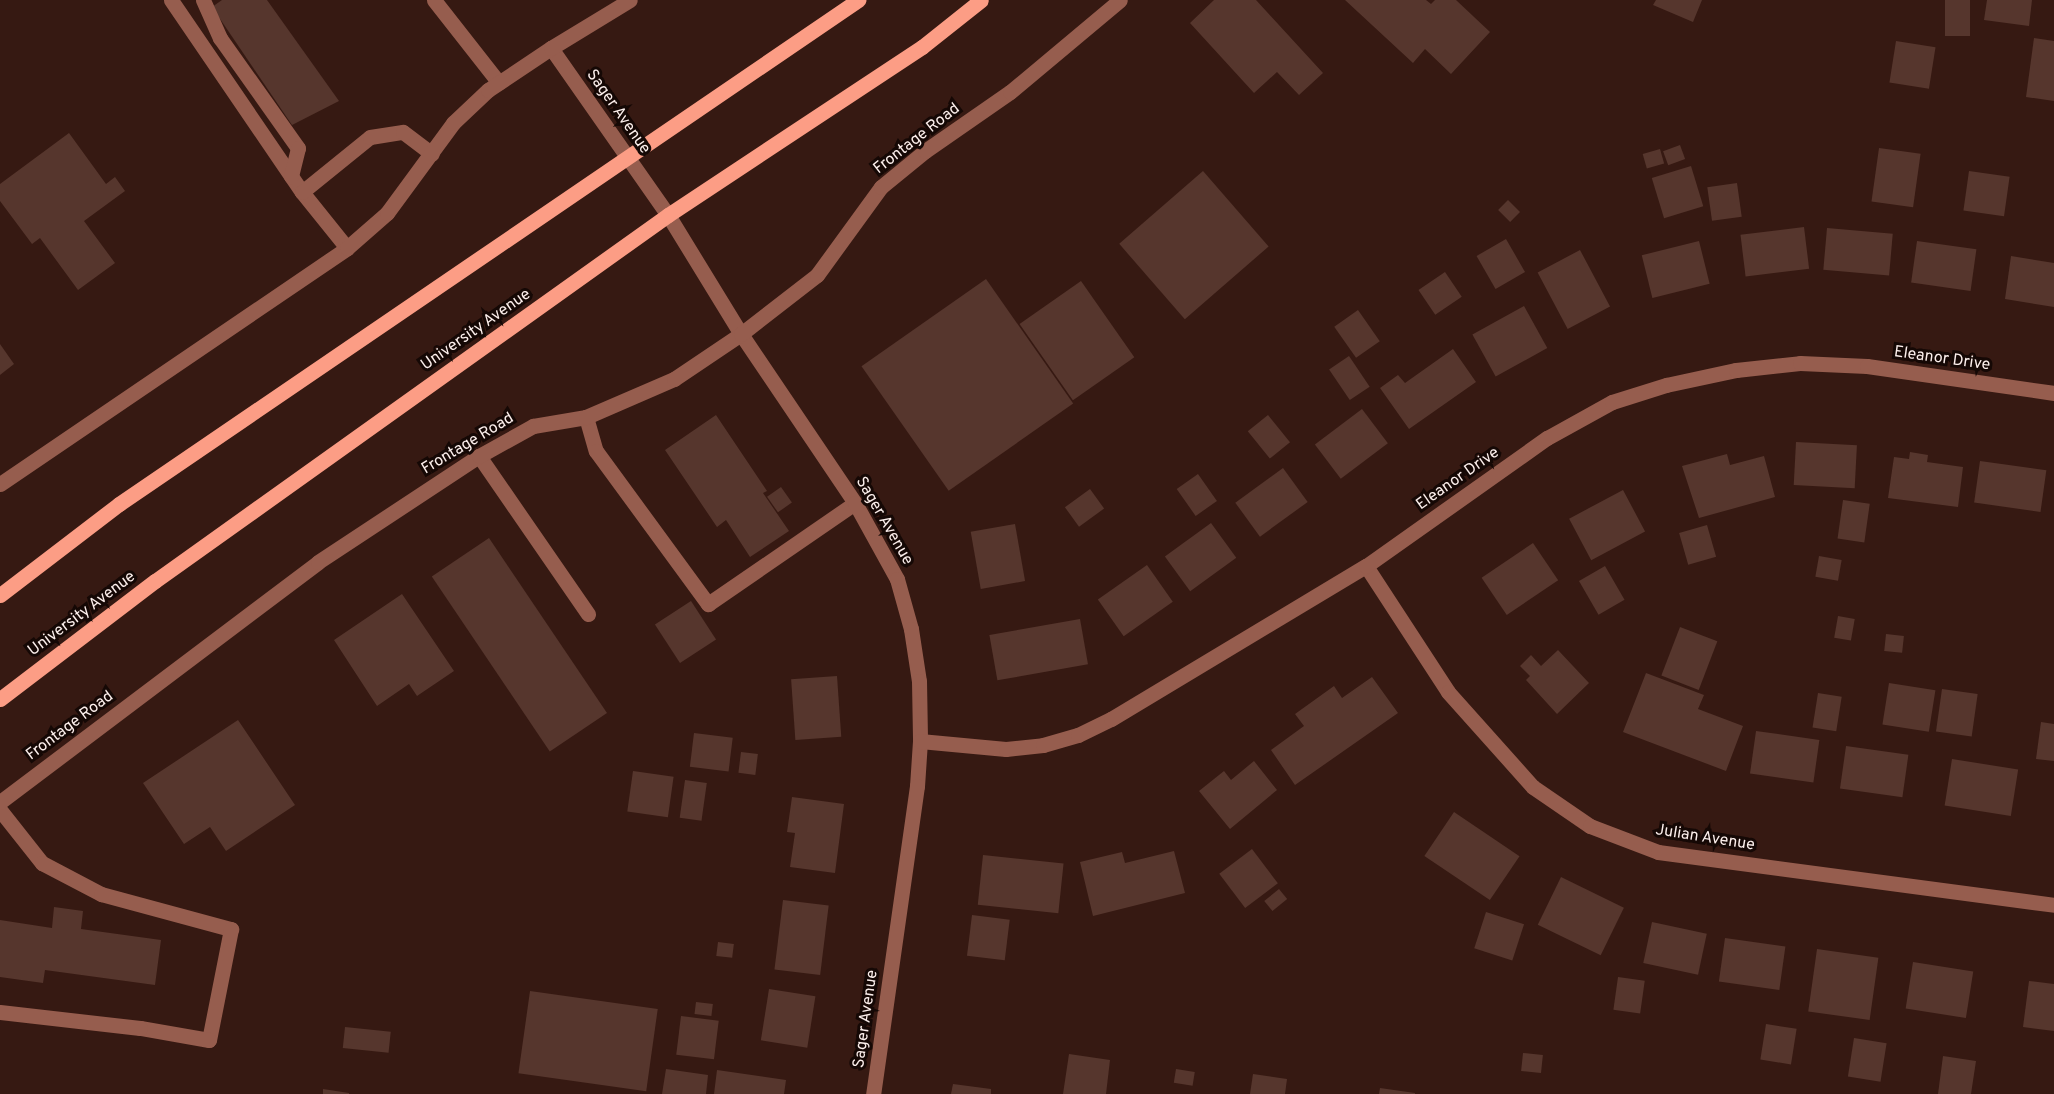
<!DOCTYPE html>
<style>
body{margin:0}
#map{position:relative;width:2054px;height:1094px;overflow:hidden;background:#361912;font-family:Overpass,sans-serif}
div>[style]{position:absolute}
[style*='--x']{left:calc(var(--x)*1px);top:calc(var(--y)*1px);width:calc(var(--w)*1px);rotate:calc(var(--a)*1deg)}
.building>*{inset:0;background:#56362d;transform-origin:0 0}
.service>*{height:15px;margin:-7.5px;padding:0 7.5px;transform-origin:7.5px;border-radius:7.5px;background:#965d4e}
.minor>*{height:15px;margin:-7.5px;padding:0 7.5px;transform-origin:7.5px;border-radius:7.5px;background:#965d4e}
.primary>*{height:15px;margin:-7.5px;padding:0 7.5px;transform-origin:7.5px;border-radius:7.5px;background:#fc9d85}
span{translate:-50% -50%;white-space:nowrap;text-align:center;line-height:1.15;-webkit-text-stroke:6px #150805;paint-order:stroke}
.street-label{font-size:16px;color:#fcefec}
</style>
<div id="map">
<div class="building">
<i style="clip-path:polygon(222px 0,267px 0,339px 101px,292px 125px,212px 7px)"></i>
<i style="clip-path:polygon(1214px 0,1256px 0,1323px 73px,1299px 95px,1277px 72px,1254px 93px,1190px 23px)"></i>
<i style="clip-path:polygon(1345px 0,1426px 0,1431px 4px,1435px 0,1456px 0,1490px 32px,1451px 74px,1425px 49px,1413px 63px)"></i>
<i style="clip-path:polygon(1656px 0,1702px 0,1693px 22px,1653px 5px)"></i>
<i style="left:1945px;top:0;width:25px;height:36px"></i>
<i style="clip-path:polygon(1987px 0,2032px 0,2029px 26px,1984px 20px)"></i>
<i style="clip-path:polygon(2034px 38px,2054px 41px,2054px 101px,2026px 97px)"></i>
<i style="left:1896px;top:41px;width:40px;height:42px;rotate:9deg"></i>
<i style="clip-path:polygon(69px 133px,106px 184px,115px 177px,125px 191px,84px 221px,115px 263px,78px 290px,40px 238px,32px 244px,0 201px,0 184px)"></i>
<i style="left:1680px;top:145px;width:15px;height:18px;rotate:70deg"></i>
<i style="left:1879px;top:148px;width:42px;height:54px;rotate:8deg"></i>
<i style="left:1660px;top:149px;width:15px;height:18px;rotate:74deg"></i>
<i style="left:1691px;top:166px;width:42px;height:41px;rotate:73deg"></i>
<i style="left:1203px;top:171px;width:100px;height:111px;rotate:49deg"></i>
<i style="left:1969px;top:171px;width:41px;height:40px;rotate:8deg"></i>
<i style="left:1737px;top:183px;width:34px;height:30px;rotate:82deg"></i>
<i style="left:1508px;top:200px;width:17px;height:14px;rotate:45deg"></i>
<i style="left:1804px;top:227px;width:42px;height:64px;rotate:83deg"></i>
<i style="left:1827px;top:228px;width:66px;height:42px;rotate:5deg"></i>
<i style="left:1506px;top:239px;width:38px;height:34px;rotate:60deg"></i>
<i style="left:1699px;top:241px;width:44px;height:59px;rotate:76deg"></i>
<i style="left:1917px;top:241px;width:60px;height:42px;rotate:8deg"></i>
<i style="left:1580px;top:250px;width:64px;height:48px;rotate:62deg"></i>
<i style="clip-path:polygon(2011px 256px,2054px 263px,2054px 307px,2005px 299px)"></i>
<i style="left:1445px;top:272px;width:30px;height:32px;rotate:56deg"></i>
<i style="left:986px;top:279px;width:152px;height:152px;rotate:55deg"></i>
<i style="left:1081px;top:281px;width:93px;height:75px;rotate:55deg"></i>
<i style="left:1524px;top:306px;width:48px;height:59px;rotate:61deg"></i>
<i style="left:1358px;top:310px;width:38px;height:29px;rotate:55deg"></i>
<i style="clip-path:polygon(0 344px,14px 364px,0 375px)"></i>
<i style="clip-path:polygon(1453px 349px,1476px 382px,1409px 429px,1380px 388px,1398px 375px,1405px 383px)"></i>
<i style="left:1349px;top:356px;width:37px;height:24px;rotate:56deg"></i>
<i style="left:1362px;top:409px;width:43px;height:59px;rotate:53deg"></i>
<i style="clip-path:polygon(716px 415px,767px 491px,763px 493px,789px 531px,750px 557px,726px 520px,717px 527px,665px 450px)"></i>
<i style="left:1268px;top:415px;width:35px;height:26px;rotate:51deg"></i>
<i style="left:1796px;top:442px;width:61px;height:43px;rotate:3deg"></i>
<i style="clip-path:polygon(1910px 452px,1928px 455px,1927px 462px,1963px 467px,1958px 507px,1888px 498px,1894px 457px,1909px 459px)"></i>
<i style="clip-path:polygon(1727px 454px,1730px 465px,1764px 456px,1775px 497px,1699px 518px,1682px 466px)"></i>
<i style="left:1980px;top:461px;width:67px;height:42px;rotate:8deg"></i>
<i style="left:1283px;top:468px;width:42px;height:59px;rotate:54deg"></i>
<i style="left:1198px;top:474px;width:33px;height:26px;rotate:55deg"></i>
<i style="left:781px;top:487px;width:19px;height:17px;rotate:55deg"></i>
<i style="left:1090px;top:489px;width:24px;height:31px;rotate:54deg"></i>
<i style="left:1623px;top:490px;width:47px;height:61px;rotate:62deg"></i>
<i style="left:1843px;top:500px;width:27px;height:39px;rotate:8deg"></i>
<i style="left:1211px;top:523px;width:43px;height:57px;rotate:54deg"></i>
<i style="left:1015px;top:524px;width:58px;height:45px;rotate:80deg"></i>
<i style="left:1707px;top:525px;width:33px;height:29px;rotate:74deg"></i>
<i style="left:489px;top:538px;width:211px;height:69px;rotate:56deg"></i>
<i style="left:1533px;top:543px;width:45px;height:62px;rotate:56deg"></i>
<i style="left:1819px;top:556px;width:23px;height:21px;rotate:10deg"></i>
<i style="left:1147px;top:565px;width:45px;height:60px;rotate:55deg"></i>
<i style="left:1605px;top:566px;width:39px;height:30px;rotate:60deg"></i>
<i style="clip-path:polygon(402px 594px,454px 671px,417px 696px,409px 684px,377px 706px,334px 640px)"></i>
<i style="left:691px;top:601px;width:46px;height:43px;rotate:57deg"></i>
<i style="left:1838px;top:616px;width:17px;height:22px;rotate:10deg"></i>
<i style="left:1080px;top:619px;width:46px;height:92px;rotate:80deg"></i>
<i style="left:1680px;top:627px;width:40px;height:52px;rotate:21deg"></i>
<i style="left:1886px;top:634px;width:18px;height:17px;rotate:6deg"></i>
<i style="clip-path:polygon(1558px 650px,1589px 683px,1557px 714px,1526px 680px,1530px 676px,1520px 666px,1531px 655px,1541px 666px)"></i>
<i style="clip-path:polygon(1646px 673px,1704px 695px,1698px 709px,1743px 726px,1726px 771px,1623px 732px)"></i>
<i style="left:837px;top:676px;width:61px;height:46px;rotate:86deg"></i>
<i style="clip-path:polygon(1372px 677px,1398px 713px,1295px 785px,1271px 750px,1304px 726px,1295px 714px,1334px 686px,1342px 698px)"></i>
<i style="left:1889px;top:683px;width:47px;height:42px;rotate:9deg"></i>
<i style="left:1942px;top:689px;width:36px;height:43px;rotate:8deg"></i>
<i style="left:1818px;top:693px;width:24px;height:35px;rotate:9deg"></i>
<i style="clip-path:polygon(238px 720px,295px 805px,226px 851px,210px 827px,184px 844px,143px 783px)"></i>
<i style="clip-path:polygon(2041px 722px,2054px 724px,2054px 761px,2036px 759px)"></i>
<i style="left:1756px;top:731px;width:64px;height:43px;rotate:8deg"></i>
<i style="left:694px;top:733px;width:39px;height:34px;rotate:7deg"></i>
<i style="left:1846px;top:746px;width:63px;height:43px;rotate:8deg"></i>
<i style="left:741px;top:752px;width:17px;height:21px;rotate:7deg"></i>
<i style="left:1952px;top:759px;width:67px;height:47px;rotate:9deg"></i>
<i style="clip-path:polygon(1254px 761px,1277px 790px,1230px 829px,1199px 791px,1224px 771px,1231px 780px)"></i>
<i style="left:633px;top:771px;width:41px;height:41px;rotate:8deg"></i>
<i style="left:685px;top:780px;width:22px;height:38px;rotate:8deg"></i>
<i style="clip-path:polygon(792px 797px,844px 804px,835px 873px,790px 867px,795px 833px,787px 832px)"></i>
<i style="left:1454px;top:812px;width:79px;height:53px;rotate:34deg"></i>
<i style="left:1252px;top:849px;width:43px;height:41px;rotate:53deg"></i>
<i style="clip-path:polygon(1174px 851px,1185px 893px,1093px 916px,1080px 862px,1122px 852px,1125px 863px)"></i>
<i style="left:983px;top:855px;width:81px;height:50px;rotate:6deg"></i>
<i style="left:1561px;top:877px;width:70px;height:53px;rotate:26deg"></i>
<i style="left:1279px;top:889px;width:13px;height:19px;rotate:51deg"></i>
<i style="left:783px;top:900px;width:46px;height:70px;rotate:7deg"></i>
<i style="clip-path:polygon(54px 907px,83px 911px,81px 929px,161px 940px,155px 985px,45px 970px,43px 983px,0 977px,0 920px,52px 928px)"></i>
<i style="left:1486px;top:912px;width:40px;height:38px;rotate:18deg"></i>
<i style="left:972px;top:915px;width:38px;height:41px;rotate:7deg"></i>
<i style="left:1652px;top:922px;width:56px;height:42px;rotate:12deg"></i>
<i style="left:1725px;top:938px;width:61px;height:44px;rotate:8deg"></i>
<i style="left:718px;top:942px;width:16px;height:14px;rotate:7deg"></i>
<i style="left:1817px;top:949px;width:62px;height:63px;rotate:8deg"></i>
<i style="left:1913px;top:962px;width:61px;height:47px;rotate:9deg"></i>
<i style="left:1618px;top:977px;width:27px;height:33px;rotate:8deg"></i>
<i style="clip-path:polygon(2029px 981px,2054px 984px,2054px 1031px,2023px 1027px)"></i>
<i style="left:769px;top:989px;width:47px;height:52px;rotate:9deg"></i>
<i style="left:530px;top:991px;width:129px;height:83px;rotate:8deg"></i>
<i style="left:696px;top:1002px;width:17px;height:12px;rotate:7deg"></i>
<i style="left:681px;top:1016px;width:38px;height:39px;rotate:7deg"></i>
<i style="left:1766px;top:1024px;width:31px;height:36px;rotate:9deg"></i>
<i style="left:345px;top:1027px;width:46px;height:21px;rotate:6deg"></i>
<i style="left:1854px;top:1038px;width:33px;height:39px;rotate:9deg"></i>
<i style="left:1523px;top:1053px;width:20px;height:18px;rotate:6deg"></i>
<i style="clip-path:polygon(1069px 1054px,1110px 1060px,1106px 1094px,1063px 1094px)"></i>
<i style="clip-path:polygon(1943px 1056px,1976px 1061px,1971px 1094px,1938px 1094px)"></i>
<i style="clip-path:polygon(666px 1069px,708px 1075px,706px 1094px,662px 1094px)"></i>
<i style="left:1176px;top:1069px;width:19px;height:14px;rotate:9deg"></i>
<i style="clip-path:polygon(717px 1070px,786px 1080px,784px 1094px,714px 1094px)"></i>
<i style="clip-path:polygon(1253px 1074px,1287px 1079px,1285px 1094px,1250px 1094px)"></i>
<i style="clip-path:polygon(953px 1084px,991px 1089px,991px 1094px,951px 1094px)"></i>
<i style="clip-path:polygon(1380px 1088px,1415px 1093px,1415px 1094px,1379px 1094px)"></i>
<i style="clip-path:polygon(323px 1089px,349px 1093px,349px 1094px,323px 1094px)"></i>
</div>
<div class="service">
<i style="--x:171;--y:0;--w:232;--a:55.7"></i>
<i style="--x:302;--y:192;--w:72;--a:51.2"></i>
<i style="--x:203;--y:0;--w:42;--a:65.9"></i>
<i style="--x:220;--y:38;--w:135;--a:54.7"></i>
<i style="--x:298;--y:148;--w:29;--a:104"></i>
<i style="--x:434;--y:0;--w:105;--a:51.9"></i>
<i style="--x:302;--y:192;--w:87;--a:-39"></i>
<i style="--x:370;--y:137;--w:33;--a:-9"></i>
<i style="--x:403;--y:132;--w:36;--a:37"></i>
<i style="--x:586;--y:417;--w:35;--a:74"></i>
<i style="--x:596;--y:451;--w:190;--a:53.8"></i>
<i style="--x:708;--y:604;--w:178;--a:-34.5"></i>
<i style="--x:479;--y:456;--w:192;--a:55.4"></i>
<i style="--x:0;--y:810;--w:68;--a:51.6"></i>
<i style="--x:42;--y:863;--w:67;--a:27.7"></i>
<i style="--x:101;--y:894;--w:135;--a:15.1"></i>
<i style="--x:231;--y:929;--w:113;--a:101.2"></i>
<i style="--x:209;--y:1040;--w:70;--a:-170.1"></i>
<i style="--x:140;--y:1028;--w:141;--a:-173.5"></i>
</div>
<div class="minor">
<i style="--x:551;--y:48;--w:204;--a:55"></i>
<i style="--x:668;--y:215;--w:140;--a:58.5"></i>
<i style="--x:741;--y:334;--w:204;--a:56"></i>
<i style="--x:855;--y:503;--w:87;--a:61.1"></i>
<i style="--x:897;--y:579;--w:52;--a:74.4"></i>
<i style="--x:911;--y:629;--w:53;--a:81.3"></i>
<i style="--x:919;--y:681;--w:60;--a:89"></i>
<i style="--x:920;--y:741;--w:45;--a:93.8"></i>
<i style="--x:917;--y:786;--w:311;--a:98.1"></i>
<i style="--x:0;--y:484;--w:420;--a:-34.2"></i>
<i style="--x:347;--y:248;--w:53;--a:-41.2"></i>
<i style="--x:387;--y:213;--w:112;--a:-53.7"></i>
<i style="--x:453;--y:123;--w:48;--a:-43.3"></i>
<i style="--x:488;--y:90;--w:76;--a:-33.7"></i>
<i style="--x:551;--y:48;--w:92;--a:-31.3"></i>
<i style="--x:1366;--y:566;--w:150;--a:56.9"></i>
<i style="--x:1448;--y:692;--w:127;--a:48.2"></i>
<i style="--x:1533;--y:787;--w:69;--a:34.4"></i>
<i style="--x:1590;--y:826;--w:73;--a:20.9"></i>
<i style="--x:1658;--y:852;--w:400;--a:7.6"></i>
<i style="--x:920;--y:741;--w:86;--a:5.3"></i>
<i style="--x:1006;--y:749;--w:37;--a:-6"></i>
<i style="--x:1043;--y:745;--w:36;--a:-16"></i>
<i style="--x:1078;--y:735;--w:37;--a:-26"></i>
<i style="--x:1111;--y:719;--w:297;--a:-31"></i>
<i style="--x:1366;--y:566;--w:222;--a:-35.3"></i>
<i style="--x:1547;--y:438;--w:74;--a:-29"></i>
<i style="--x:1612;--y:402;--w:57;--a:-17.5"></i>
<i style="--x:1666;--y:385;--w:72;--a:-12.1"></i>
<i style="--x:1736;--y:370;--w:64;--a:-6.2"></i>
<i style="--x:1800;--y:363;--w:67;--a:2.6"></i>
<i style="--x:1867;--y:366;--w:189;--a:8.2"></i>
<i style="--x:0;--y:802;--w:398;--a:-37"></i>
<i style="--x:318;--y:562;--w:193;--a:-33.4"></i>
<i style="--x:479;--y:456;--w:62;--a:-29.1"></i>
<i style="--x:533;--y:426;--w:54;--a:-9.6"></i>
<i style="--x:586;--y:417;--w:96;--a:-23.4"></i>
<i style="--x:674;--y:379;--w:81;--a:-33.9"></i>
<i style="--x:741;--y:334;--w:96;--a:-37.8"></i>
<i style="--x:817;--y:275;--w:109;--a:-54"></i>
<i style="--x:881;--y:187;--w:57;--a:-39.3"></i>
<i style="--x:925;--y:151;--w:103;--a:-34.8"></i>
<i style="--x:1010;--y:92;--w:143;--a:-39.9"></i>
</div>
<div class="primary">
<i style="--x:0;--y:595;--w:150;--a:-37.4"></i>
<i style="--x:119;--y:504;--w:895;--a:-34.29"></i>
<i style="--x:0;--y:699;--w:195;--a:-37.3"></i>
<i style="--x:155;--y:581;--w:630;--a:-35.51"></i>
<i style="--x:668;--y:215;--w:305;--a:-33.5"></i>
<i style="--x:922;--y:47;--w:75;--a:-38.5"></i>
</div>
<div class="street-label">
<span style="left:618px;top:112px;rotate:55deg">Sager Avenue</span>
<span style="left:917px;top:139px;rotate:-38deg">Frontage Road</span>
<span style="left:476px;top:330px;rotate:-35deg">University Avenue</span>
<span style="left:1942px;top:359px;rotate:8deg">Eleanor Drive</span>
<span style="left:468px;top:444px;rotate:-31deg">Frontage Road</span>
<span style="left:1458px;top:479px;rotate:-35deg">Eleanor Drive</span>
<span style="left:884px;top:521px;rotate:60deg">Sager Avenue</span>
<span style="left:82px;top:614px;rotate:-37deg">University Avenue</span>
<span style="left:70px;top:726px;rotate:-37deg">Frontage Road</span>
<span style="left:1705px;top:838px;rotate:9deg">Julian Avenue</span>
<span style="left:866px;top:1019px;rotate:-82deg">Sager Avenue</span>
</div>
</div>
